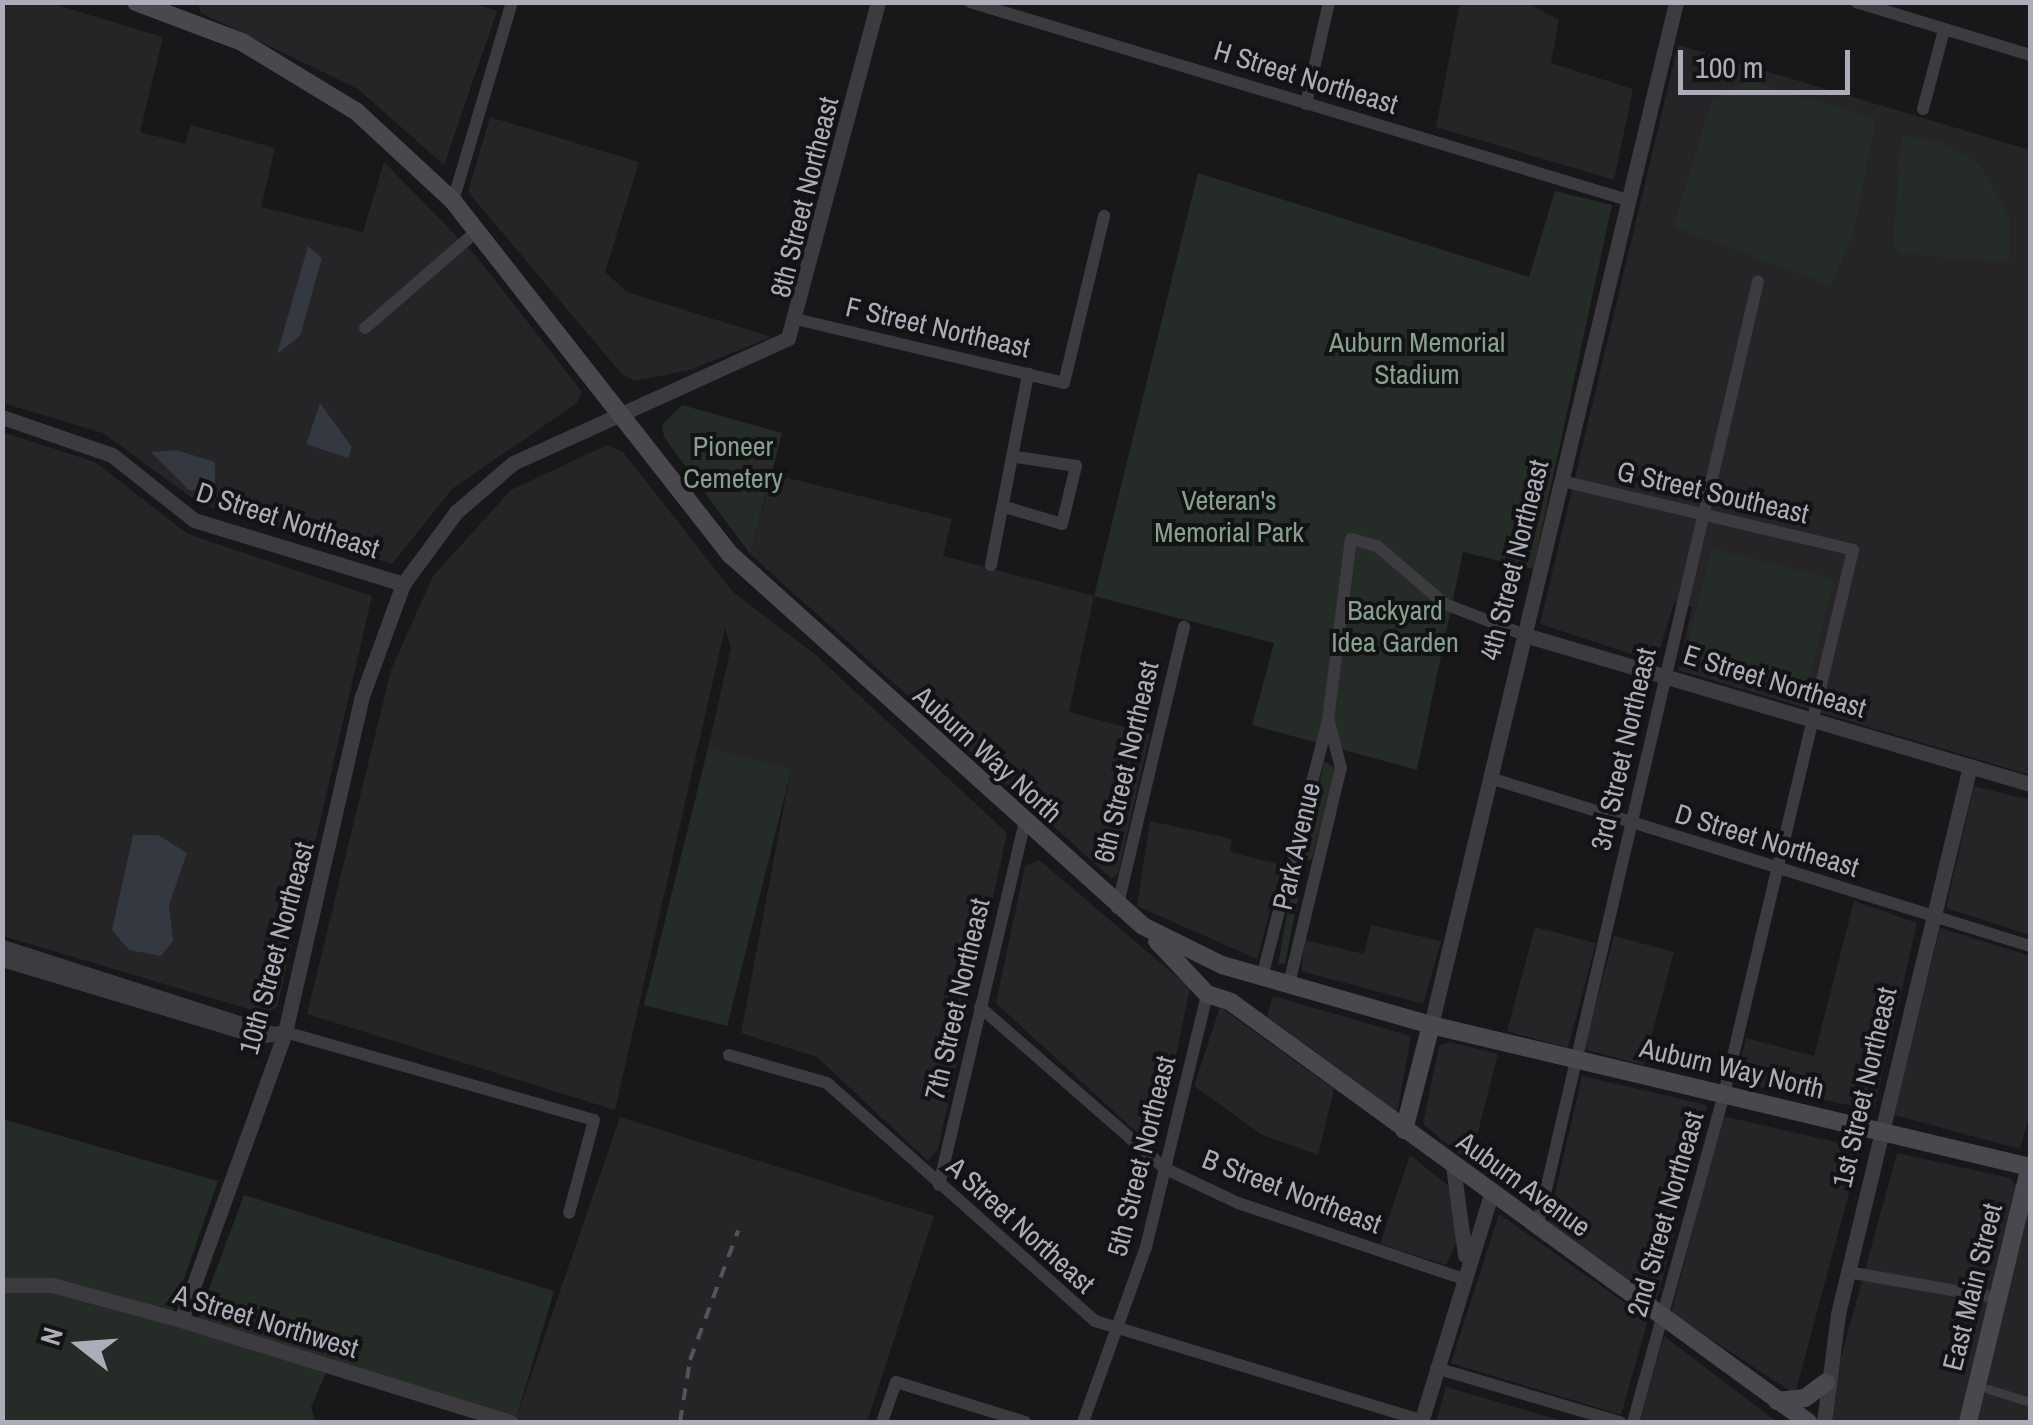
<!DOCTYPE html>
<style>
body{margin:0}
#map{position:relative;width:2033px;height:1425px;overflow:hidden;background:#18181a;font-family:"Archivo Narrow",sans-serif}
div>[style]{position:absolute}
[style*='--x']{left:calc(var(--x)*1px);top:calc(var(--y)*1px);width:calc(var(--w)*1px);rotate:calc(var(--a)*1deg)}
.built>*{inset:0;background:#252427;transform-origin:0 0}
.green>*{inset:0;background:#252b26;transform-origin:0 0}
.water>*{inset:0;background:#343840}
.pedestrian>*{height:9px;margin:-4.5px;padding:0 4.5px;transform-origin:4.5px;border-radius:4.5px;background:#3c3b40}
.minor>*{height:12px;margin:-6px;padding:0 6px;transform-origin:6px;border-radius:6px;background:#3c3b40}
.tertiary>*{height:15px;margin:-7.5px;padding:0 7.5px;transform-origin:7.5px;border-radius:7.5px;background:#3c3b40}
.secondary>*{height:18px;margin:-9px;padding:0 9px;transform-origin:9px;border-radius:9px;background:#48484e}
.rail>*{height:4px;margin-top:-2px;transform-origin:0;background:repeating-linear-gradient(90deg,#535359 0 12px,transparent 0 22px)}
span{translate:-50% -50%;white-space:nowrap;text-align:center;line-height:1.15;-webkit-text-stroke:8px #131315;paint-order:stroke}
.street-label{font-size:28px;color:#acadb8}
.park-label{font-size:28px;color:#85a08c}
.frame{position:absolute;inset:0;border:5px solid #acadb8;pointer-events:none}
.north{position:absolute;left:30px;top:1295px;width:100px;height:100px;-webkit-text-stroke:8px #131315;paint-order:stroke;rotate:287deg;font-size:28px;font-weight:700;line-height:40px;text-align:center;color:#acadb8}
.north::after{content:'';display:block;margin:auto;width:35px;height:45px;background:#acadb8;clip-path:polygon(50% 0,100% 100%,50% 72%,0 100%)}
.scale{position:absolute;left:1678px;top:50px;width:172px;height:45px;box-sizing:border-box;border:5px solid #acadb8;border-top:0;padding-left:12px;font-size:30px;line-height:35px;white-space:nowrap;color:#acadb8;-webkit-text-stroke:8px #131315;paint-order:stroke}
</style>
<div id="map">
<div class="built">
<i style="clip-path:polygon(469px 2px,497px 11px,444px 165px,358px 89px,201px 13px,198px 3px)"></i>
<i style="clip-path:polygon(2px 3px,50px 3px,163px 37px,140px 132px,185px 144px,191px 125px,275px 148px,261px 207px,363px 232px,384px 162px,477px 257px,582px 392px,577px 403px,452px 489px,392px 564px,199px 503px,103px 433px,3px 403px)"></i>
<i style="clip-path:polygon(1460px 3px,1527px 3px,1559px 20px,1551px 63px,1633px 89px,1614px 180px,1436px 127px)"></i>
<i style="clip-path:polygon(1678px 45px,2030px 150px,2030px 775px,1678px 670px,1692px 607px,1674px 603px,1656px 662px,1540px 624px)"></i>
<i style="clip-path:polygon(490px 117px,639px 162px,605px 272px,627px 292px,771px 337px,690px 370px,634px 381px,621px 373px,468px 192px)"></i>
<i style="clip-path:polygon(2px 432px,95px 462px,188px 534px,372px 596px,277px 1007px,265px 1014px,3px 936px)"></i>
<i style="clip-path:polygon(607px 445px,623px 452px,733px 592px,817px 656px,1007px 833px,938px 1149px,928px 1161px,817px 1057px,741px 1033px,791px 769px,708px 748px,731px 648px,725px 628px,615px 1110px,307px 1014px,391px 670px,433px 576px,511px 490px)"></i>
<i style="clip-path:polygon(772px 474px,952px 519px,943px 556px,1094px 596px,1069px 712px,1150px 734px,1118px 874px,1112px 879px,750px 554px)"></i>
<i style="clip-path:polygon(1974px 786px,2030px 800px,2030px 935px,1946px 908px)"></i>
<i style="clip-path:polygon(1150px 821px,1232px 839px,1230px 852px,1282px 865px,1257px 959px,1137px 906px)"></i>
<i style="clip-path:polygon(1039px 860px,1190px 988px,1156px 1150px,996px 1003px,1025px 866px)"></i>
<i style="clip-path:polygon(1854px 901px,1917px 923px,1874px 1110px,1736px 1082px,1746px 1038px,1814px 1056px)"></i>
<i style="clip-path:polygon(1371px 925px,1441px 941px,1423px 1004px,1301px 971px,1305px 940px,1364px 954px)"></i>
<i style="left:1535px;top:927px;width:63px;height:108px;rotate:15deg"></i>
<i style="clip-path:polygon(1940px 928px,2030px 956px,2030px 1114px,2020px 1149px,1894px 1115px)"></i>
<i style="left:1614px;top:936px;width:62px;height:117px;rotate:15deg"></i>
<i style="clip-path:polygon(1273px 996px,1411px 1036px,1397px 1112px,1267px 1016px)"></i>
<i style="clip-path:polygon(1220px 1007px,1334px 1089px,1318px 1155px,1262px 1135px,1194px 1086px)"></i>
<i style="clip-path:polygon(1449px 1042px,1498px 1054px,1470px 1163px,1423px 1124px,1439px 1046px)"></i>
<i style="clip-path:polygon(1582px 1076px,1707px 1105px,1656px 1303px,1548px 1224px)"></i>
<i style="clip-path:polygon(1723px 1116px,1861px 1148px,1795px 1394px,1671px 1313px)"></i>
<i style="clip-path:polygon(620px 1117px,934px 1216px,867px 1422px,515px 1422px)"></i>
<i style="clip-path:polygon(1897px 1153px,2010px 1178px,2019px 1188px,1962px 1422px,1833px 1422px,1832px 1390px)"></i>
<i style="clip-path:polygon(1410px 1155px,1454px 1190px,1462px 1231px,1446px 1265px,1380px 1244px)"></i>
<i style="clip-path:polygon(2030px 1194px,2030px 1422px,1974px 1422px)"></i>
<i style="clip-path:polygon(1499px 1214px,1648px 1319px,1621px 1415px,1451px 1363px)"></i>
<i style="clip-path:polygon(1664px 1336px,1777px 1422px,1639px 1422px)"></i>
<i style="clip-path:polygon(1446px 1387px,1567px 1422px,1436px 1422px)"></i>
</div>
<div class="green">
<i style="clip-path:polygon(1749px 80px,1876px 119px,1854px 232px,1831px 286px,1673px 227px,1712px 99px)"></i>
<i style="clip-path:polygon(1901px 135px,1939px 141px,1979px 164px,2009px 216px,2009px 262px,1901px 254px,1893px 246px)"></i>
<i style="clip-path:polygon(1198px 173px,1529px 277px,1555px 191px,1612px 205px,1533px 569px,1463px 552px,1417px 770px,1252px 725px,1274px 643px,1094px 596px)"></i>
<i style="clip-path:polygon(682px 405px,782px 433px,750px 554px,664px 437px,662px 425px)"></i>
<i style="left:1711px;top:548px;width:127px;height:112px;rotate:14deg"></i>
<i style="left:708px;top:748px;width:86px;height:265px;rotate:14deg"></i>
<i style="clip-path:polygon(1324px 761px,1335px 768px,1312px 859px,1304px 861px)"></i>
<i style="clip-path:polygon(1303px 875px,1285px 963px,1278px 965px,1293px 879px)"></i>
<i style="clip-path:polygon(2px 1119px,218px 1181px,171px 1316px,196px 1324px,244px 1195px,554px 1291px,515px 1422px,329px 1366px,311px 1407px,315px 1422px,3px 1422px)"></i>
</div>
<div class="water">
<i style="clip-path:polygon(308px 246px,322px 258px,300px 336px,277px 354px)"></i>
<i style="clip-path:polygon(320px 403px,352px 447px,348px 458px,306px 444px)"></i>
<i style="clip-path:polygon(176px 450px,215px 462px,215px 494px,189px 490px,151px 452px)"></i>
<i style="clip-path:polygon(133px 835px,158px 835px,187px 853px,169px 905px,173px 941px,161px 956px,129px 950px,112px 930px)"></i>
</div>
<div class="pedestrian">
<i style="--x:1988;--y:1389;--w:44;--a:17.2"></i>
</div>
<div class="minor">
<i style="--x:970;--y:2;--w:687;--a:16.75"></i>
<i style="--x:1856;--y:2;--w:182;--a:16.9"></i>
<i style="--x:1306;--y:104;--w:105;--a:-77.3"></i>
<i style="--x:1923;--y:109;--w:82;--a:-75.1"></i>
<i style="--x:453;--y:201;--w:208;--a:-73.5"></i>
<i style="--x:800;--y:320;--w:271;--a:13.4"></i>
<i style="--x:1064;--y:383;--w:172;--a:-76.5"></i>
<i style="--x:365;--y:328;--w:148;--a:-40.9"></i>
<i style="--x:1562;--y:481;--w:299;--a:13.3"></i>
<i style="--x:1853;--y:550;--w:559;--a:103.34"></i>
<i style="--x:1724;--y:1094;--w:340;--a:105.5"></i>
<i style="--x:1005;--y:507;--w:59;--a:16.6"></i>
<i style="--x:1062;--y:524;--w:60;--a:-76.4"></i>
<i style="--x:1076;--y:466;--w:60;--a:-171.3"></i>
<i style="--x:991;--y:565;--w:195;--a:-79"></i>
<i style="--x:1490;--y:778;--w:566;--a:17.28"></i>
<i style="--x:1117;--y:908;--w:289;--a:-76.6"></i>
<i style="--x:1262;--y:977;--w:265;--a:-75.6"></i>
<i style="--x:1328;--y:720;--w:182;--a:-82.8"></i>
<i style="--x:1351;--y:539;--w:27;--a:15"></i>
<i style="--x:1377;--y:546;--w:89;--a:40.5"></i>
<i style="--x:1445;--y:604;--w:86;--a:21.2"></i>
<i style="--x:1289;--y:984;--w:222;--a:-76.5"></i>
<i style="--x:1341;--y:768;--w:48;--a:-104.6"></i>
<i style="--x:980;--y:1007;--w:247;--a:41.1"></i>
<i style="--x:1166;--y:1169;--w:80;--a:25.3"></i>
<i style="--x:1238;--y:1203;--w:238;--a:18.6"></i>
<i style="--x:285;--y:1032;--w:321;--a:15.9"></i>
<i style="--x:594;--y:1120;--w:96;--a:105"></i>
<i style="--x:729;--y:1055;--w:102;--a:15.9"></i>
<i style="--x:827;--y:1083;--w:358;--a:41.6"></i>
<i style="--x:1095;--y:1321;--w:341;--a:16.9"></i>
<i style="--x:939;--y:1185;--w:370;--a:-76.7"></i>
<i style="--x:1537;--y:1228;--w:972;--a:-76.86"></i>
<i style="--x:1848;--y:1272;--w:151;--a:9.9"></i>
<i style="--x:1436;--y:1368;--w:192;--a:16.4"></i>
<i style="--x:882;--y:1422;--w:42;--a:-70.7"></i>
<i style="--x:896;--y:1382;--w:135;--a:17.2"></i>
<i style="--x:1083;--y:1422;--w:186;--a:-70.2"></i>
<i style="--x:1146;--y:1247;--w:260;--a:-76.4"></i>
</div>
<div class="tertiary">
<i style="--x:2;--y:417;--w:116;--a:19.1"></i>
<i style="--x:112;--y:455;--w:105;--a:38.4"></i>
<i style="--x:194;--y:520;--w:219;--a:17"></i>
<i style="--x:1525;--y:635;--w:527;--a:16.44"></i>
<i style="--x:2;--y:947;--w:281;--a:17.8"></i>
<i style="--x:2;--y:959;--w:267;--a:16.7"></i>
<i style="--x:258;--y:1036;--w:27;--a:-8"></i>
<i style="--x:1431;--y:1025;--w:1052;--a:-76.53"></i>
<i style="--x:1453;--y:1166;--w:90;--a:82.3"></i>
<i style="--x:2;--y:1285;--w:50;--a:0"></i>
<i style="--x:52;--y:1285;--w:134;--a:15.2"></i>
<i style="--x:181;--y:1320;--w:345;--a:17.2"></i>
<i style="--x:181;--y:1320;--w:306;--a:-70.1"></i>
<i style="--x:285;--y:1032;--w:342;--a:-77.1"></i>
<i style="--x:361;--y:699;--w:122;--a:-69.9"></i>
<i style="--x:403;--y:584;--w:89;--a:-53.6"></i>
<i style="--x:456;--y:512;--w:75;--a:-40.7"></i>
<i style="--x:513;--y:463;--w:302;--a:-24.4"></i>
<i style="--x:788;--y:338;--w:348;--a:-75"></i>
<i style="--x:1421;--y:1422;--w:239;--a:-72.9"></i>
<i style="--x:1824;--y:1422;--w:109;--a:-82.6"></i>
<i style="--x:1838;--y:1314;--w:564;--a:-76.46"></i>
</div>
<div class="secondary">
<i style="--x:136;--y:2;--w:113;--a:20.7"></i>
<i style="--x:242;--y:42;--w:135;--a:31.3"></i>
<i style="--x:357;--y:112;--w:131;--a:42.8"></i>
<i style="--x:453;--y:201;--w:450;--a:51.9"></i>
<i style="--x:731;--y:555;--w:554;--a:42"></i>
<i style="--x:1143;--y:926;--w:88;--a:26.3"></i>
<i style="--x:1222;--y:965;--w:217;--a:16"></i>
<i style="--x:1431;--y:1025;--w:616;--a:13.34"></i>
<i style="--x:1157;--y:941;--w:73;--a:46.7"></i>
<i style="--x:1207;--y:994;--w:25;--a:18"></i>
<i style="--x:1231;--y:1002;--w:714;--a:36.05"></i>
<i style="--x:1404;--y:1130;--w:108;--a:-75.6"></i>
<i style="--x:1777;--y:1401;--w:28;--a:-6"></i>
<i style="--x:1805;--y:1398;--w:26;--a:-37"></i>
<i style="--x:1968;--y:1422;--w:264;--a:-76.4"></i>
</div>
<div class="rail">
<i style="--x:680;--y:1422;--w:63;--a:-80.8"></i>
<i style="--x:690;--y:1360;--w:138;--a:-69.6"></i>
</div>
<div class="street-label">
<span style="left:1306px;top:77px;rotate:17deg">H Street Northeast</span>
<span style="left:804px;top:197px;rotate:-76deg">8th Street Northeast</span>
<span style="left:938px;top:327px;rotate:13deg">F Street Northeast</span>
<span style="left:1713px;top:492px;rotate:13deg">G Street Southeast</span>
<span style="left:288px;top:520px;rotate:18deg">D Street Northeast</span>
<span style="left:1514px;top:560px;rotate:-76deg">4th Street Northeast</span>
<span style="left:1775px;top:681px;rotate:17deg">E Street Northeast</span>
<span style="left:1623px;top:749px;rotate:-77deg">3rd Street Northeast</span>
<span style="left:988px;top:754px;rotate:42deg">Auburn Way North</span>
<span style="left:1126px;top:762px;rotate:-77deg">6th Street Northeast</span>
<span style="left:1767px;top:840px;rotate:17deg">D Street Northeast</span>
<span style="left:1296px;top:846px;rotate:-77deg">Park Avenue</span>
<span style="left:276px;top:948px;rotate:-75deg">10th Street Northeast</span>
<span style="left:957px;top:999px;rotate:-77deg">7th Street Northeast</span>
<span style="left:1732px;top:1068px;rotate:13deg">Auburn Way North</span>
<span style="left:1864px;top:1087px;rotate:-77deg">1st Street Northeast</span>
<span style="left:1141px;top:1156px;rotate:-76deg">5th Street Northeast</span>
<span style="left:1524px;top:1184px;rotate:36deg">Auburn Avenue</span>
<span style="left:1292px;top:1191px;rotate:21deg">B Street Northeast</span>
<span style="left:1665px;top:1214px;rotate:-74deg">2nd Street Northeast</span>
<span style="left:1021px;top:1225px;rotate:42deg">A Street Northeast</span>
<span style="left:1972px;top:1287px;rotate:-76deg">East Main Street</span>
<span style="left:266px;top:1321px;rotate:17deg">A Street Northwest</span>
</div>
<div class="park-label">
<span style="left:1417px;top:358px">Auburn Memorial<br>Stadium</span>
<span style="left:733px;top:462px">Pioneer<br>Cemetery</span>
<span style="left:1229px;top:516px">Veteran's<br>Memorial Park</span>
<span style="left:1395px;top:626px">Backyard<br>Idea Garden</span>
</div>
<div class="frame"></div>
<div class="north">N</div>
<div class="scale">100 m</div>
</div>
